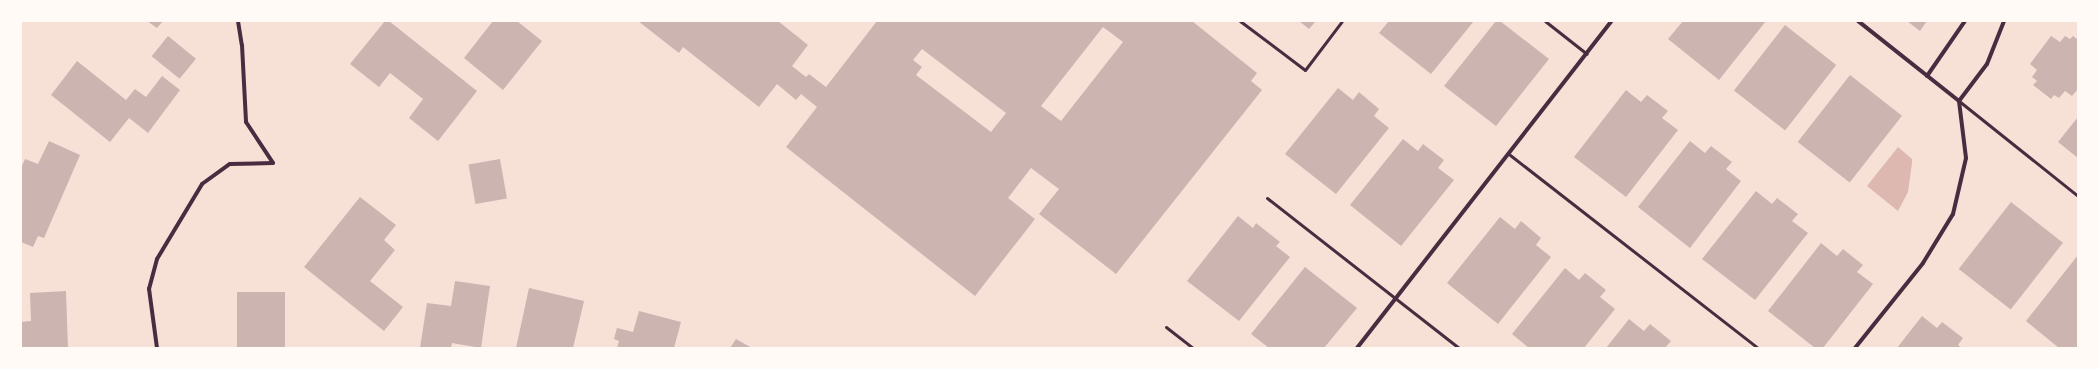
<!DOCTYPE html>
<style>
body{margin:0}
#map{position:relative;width:2099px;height:369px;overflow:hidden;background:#f7e1d7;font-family:"Roboto Condensed",sans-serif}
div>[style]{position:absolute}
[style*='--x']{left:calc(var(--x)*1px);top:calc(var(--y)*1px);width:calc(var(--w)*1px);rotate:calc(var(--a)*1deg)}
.water>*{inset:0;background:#dcb8b0}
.building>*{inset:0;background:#ccb4b1;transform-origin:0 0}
.service>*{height:3px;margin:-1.5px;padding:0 1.5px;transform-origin:1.5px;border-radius:1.5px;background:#4a2c40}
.minor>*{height:4px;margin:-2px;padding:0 2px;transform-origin:2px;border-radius:2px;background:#4a2c40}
span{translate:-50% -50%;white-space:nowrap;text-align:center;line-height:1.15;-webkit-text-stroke:3px #fffaf5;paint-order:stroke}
.frame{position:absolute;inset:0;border:22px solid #fffaf5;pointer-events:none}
</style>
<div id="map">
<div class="water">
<i style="clip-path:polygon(1898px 147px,1912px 159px,1912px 163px,1908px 192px,1898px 211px,1867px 186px)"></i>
</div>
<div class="building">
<i style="clip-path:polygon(147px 21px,163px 21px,157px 28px)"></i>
<i style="clip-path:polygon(385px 21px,389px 21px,477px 91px,438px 141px,409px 118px,423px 99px,390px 73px,379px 87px,350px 64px)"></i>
<i style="clip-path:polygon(493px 21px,517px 21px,542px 41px,503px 90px,464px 58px)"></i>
<i style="clip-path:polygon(evenodd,638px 21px,778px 21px,808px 45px,792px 66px,806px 77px,809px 74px,826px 87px,877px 21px,1192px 21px,1257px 73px,1251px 81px,1262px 90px,1116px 274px,1039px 214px,1059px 189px,1031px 168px,1008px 198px,1035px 219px,975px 296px,786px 147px,817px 107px,801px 94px,796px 100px,777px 84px,759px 107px,683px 47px,679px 53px,638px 21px,1103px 27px,1123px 42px,1061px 121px,1041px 106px,1103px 27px,638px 21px,922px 49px,1006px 113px,991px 132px,916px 75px,922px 67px,913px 60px,922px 49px)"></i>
<i style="clip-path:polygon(1299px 21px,1316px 21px,1309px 29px)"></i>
<i style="clip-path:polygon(1389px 21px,1474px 21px,1431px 74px,1379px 33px)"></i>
<i style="clip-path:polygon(1496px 21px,1500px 21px,1549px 59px,1496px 126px,1444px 86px)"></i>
<i style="clip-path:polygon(1683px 21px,1766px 21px,1719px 80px,1668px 39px)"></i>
<i style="clip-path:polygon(1907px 21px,1927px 21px,1920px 31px)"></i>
<i style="left:1785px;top:25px;width:65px;height:83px;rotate:38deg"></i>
<i style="left:168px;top:36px;width:36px;height:26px;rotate:39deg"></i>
<i style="clip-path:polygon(2051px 36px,2060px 42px,2065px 36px,2070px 39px,2073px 36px,2078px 40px,2078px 89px,2072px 96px,2065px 91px,2059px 98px,2054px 95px,2051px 99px,2033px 85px,2037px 81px,2032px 77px,2037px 70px,2030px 64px)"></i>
<i style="clip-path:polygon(77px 61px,126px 100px,135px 89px,146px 97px,162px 76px,180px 90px,148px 133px,129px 118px,110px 142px,51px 95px)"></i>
<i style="left:1850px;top:75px;width:66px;height:85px;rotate:38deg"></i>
<i style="clip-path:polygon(1338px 88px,1353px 100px,1359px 92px,1379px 109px,1374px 116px,1389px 128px,1336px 194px,1285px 154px)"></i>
<i style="clip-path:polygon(1626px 90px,1641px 102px,1647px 95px,1668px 111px,1662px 118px,1678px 130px,1626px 197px,1574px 157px)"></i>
<i style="clip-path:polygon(2078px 117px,2078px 158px,2058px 142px)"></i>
<i style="clip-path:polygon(1403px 139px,1418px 151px,1423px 144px,1444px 160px,1438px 168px,1454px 180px,1401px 246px,1350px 205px)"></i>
<i style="clip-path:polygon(49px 141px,80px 155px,44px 238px,38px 236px,33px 247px,21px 242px,21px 168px,25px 159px,38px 164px)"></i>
<i style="clip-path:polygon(1690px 141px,1705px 153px,1711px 146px,1732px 162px,1726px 169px,1741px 181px,1690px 248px,1638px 207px)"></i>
<i style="left:500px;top:159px;width:40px;height:32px;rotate:80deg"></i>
<i style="clip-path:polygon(1756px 191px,1772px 204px,1777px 198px,1798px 214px,1792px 221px,1808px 233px,1755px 300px,1702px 259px)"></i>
<i style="clip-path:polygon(360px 197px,396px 225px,384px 240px,395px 250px,370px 281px,403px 307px,384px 331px,304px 267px)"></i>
<i style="left:2011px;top:202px;width:66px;height:85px;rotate:38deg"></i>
<i style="clip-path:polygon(1238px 216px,1253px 228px,1256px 223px,1280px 242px,1276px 246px,1290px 257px,1239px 321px,1187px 281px)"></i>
<i style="clip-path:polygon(1500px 217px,1515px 229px,1521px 221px,1541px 238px,1536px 245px,1551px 257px,1498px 324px,1447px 283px)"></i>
<i style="clip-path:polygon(1821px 243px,1837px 256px,1843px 249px,1863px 265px,1857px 272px,1873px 284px,1823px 348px,1815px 348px,1768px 311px)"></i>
<i style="clip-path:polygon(2078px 255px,2078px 348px,2059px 348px,2026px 321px)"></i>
<i style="clip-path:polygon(1305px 267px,1357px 308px,1324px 348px,1269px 348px,1251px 334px)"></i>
<i style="clip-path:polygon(1565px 268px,1579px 280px,1585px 273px,1606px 290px,1600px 297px,1615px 309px,1584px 348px,1529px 348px,1512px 334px)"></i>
<i style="clip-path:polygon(455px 281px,490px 286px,481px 348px,452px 343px,451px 348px,420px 348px,427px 303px,451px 306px)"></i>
<i style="clip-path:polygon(529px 288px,584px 301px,573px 348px,516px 348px)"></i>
<i style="clip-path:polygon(66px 291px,68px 348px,21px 348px,21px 322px,31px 321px,30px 293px)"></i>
<i style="left:237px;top:292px;width:48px;height:56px"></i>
<i style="clip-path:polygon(639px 311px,681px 322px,674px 348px,617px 348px,619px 341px,614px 339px,617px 328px,633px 332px)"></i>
<i style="clip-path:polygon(1922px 316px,1937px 328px,1942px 322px,1963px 338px,1958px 345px,1962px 348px,1897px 348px)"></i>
<i style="clip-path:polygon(1629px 319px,1644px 331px,1650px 324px,1671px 341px,1665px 348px,1606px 348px)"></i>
<i style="clip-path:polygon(736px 339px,752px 348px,730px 348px)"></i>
</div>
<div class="service">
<i style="--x:1240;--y:21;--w:81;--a:37"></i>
<i style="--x:1305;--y:70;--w:61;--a:-52.9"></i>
<i style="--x:1545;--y:21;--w:53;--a:38.2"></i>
<i style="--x:1959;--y:101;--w:152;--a:38.6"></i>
<i style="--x:1510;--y:155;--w:314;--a:37.9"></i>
<i style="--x:1267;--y:198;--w:244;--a:38"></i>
<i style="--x:1166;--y:327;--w:34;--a:38"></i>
</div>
<div class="minor">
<i style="--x:238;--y:21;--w:24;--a:81"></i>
<i style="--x:242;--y:45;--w:77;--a:87"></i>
<i style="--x:246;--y:122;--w:49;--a:56.6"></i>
<i style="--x:1927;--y:76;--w:67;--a:-55.4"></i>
<i style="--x:1959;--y:101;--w:46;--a:-52.9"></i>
<i style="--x:1987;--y:64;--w:46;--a:-68.4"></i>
<i style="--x:157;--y:348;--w:60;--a:-97.7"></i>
<i style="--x:149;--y:289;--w:31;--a:-75"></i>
<i style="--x:157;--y:259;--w:87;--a:-59"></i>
<i style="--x:202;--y:184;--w:34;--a:-36"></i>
<i style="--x:230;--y:164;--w:43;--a:-1.3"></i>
<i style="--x:1357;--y:348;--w:415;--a:-52.1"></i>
<i style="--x:1855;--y:348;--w:109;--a:-51.3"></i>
<i style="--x:1923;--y:263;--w:57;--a:-58.5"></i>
<i style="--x:1953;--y:214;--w:57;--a:-76.9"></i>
<i style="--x:1966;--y:158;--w:57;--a:-97"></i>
<i style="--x:1959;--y:101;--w:129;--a:-141.6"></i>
</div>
<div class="frame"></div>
</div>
